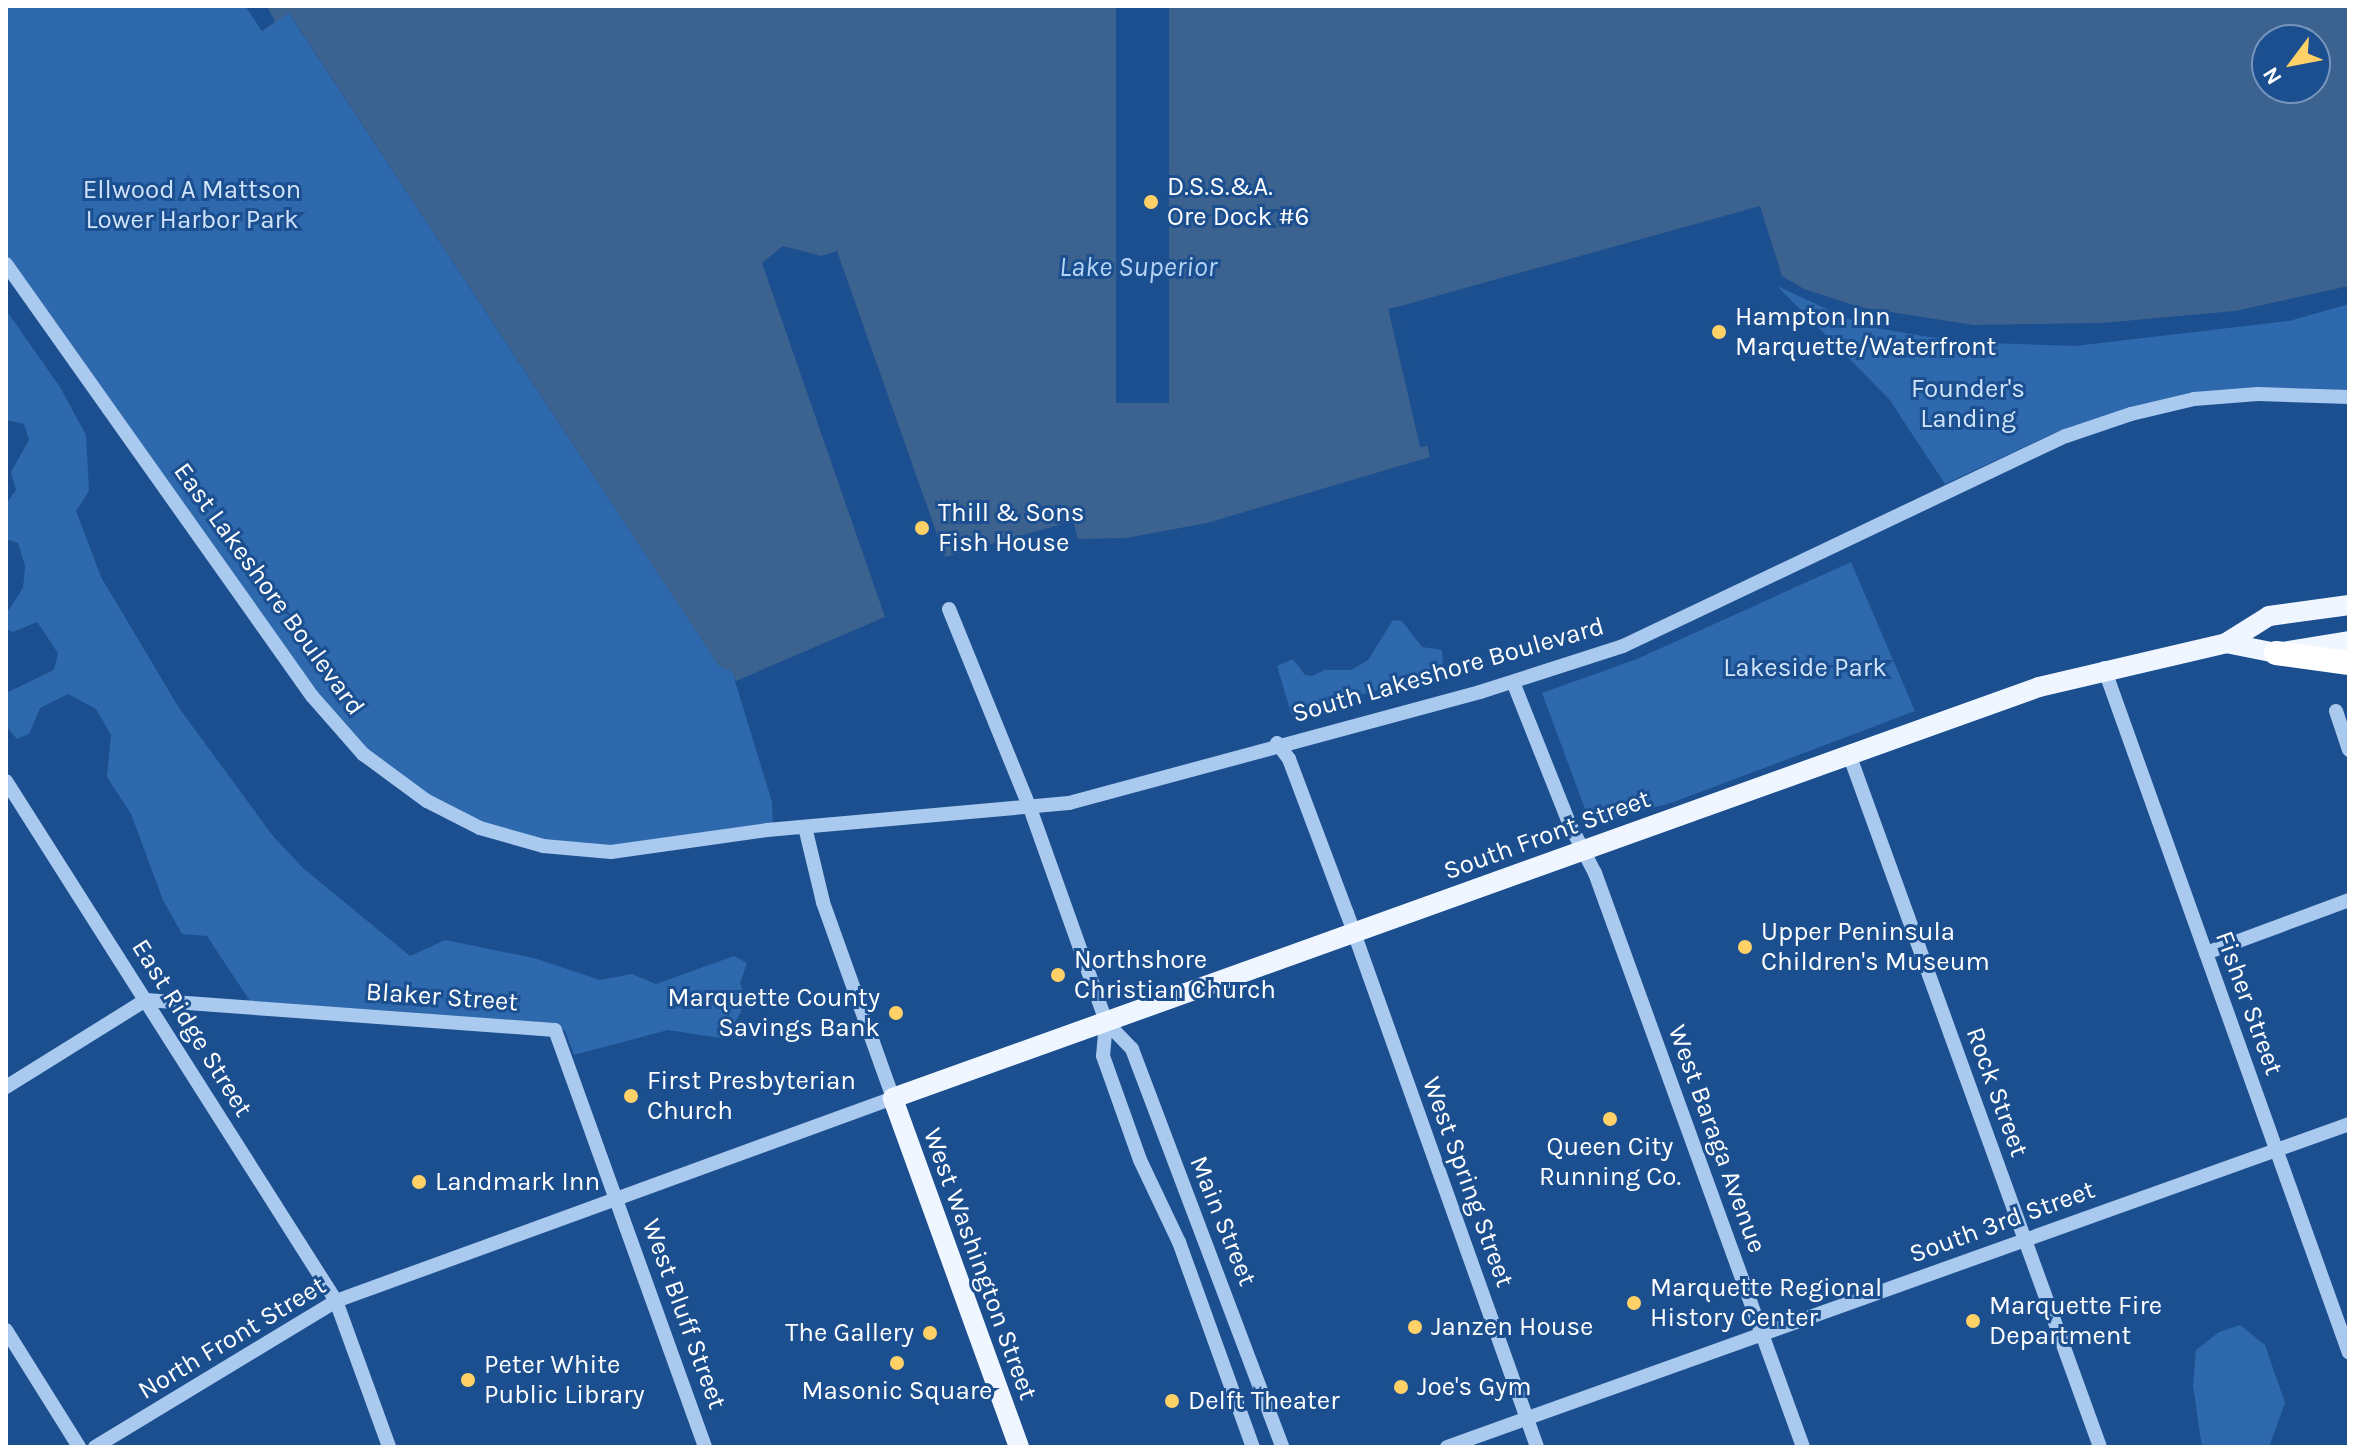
<!DOCTYPE html>
<style>
body{margin:0}
#map{position:relative;width:2355px;height:1453px;overflow:hidden;background:#1b4f8f;font-family:Karla,sans-serif}
div>[style]{position:absolute}
[style*='--x']{left:calc(var(--x)*1px);top:calc(var(--y)*1px);width:calc(var(--w)*1px);rotate:calc(var(--a)*1deg)}
.green>*{inset:0;background:#2e69ad}
.water>*{inset:0;background:#3c6290}
.pier>*{inset:0;background:#1b4f8f;transform-origin:0 0}
.minor>*{height:14px;margin:-7px;padding:0 7px;transform-origin:7px;border-radius:7px;background:#a9c9ee}
.major>*{height:20px;margin:-10px;padding:0 10px;transform-origin:10px;border-radius:10px;background:#f0f6ff}
.highway>*{height:24px;margin:-12px;padding:0 12px;transform-origin:12px;border-radius:12px;background:#fff}
.dots>*{width:22px;height:22px;translate:-50% -50%;box-sizing:border-box;border:4px solid #1b4f8f;border-radius:50%}
span{translate:-50% -50%;white-space:nowrap;text-align:center;line-height:1.15;-webkit-text-stroke:6px #1b4f8f;paint-order:stroke}
.poi-label{font-size:26px;color:#fff}
.left{translate:0 -50%;text-align:left}
.right{translate:-100% -50%;text-align:right}
.park-label{font-size:26px;color:#cfe3fa}
.street-label{font-size:26px;color:#fff}
.water-label{font-size:28px;color:#b5d3f5;font-style:italic}
.frame{position:absolute;inset:0;border:8px solid #fff;pointer-events:none}
.north{position:absolute;left:2251px;top:24px;width:80px;height:80px;box-sizing:border-box;background:#1b4f8f;border:2px solid #7695bc;border-radius:50%;rotate:238deg;font-size:22px;font-weight:700;line-height:32px;text-align:center;color:#fff}
.north::after{content:'';display:block;margin:auto;width:28px;height:36px;background:#ffd166;clip-path:polygon(50% 0,100% 100%,50% 72%,0 100%)}
</style>
<div id="map">
<div class="green">
<i style="clip-path:polygon(6px 6px,249px 6px,288px 12px,719px 666px,732px 671px,772px 802px,773px 830px,611px 852px,480px 828px,363px 754px,6px 264px)"></i>
<i style="clip-path:polygon(1777px 286px,1864px 326px,1959px 342px,2075px 346px,2289px 321px,2349px 304px,2349px 390px,2225px 391px,2147px 403px,2054px 433px,1945px 484px,1889px 399px)"></i>
<i style="clip-path:polygon(6px 310px,60px 387px,86px 435px,89px 491px,76px 511px,101px 577px,179px 708px,273px 836px,303px 868px,410px 956px,445px 940px,534px 958px,600px 980px,632px 974px,656px 984px,734px 956px,747px 963px,740px 983px,747px 1000px,726px 1039px,668px 1030px,574px 1055px,565px 1031px,555px 1023px,250px 1001px,207px 936px,182px 934px,163px 900px,131px 814px,107px 777px,111px 735px,96px 709px,68px 694px,40px 708px,29px 734px,17px 739px,6px 726px,6px 693px,54px 670px,58px 653px,37px 622px,13px 632px,6px 629px,6px 614px,23px 588px,25px 566px,18px 543px,6px 539px,6px 504px,16px 490px,11px 472px,29px 440px,24px 424px,6px 420px)"></i>
<i style="clip-path:polygon(1851px 562px,1915px 711px,1674px 802px,1597px 823px,1588px 817px,1542px 693px,1637px 659px)"></i>
<i style="clip-path:polygon(1393px 620px,1402px 621px,1422px 647px,1442px 650px,1443px 670px,1292px 716px,1277px 666px,1293px 659px,1305px 675px,1312px 676px,1325px 670px,1351px 670px,1368px 660px)"></i>
<i style="clip-path:polygon(2240px 1325px,2265px 1345px,2285px 1403px,2269px 1447px,2202px 1447px,2193px 1386px,2196px 1350px,2219px 1332px)"></i>
</div>
<div class="water">
<i style="clip-path:polygon(evenodd,249px 6px,2349px 6px,2349px 286px,2235px 311px,2102px 323px,1973px 325px,1859px 307px,1804px 289px,1782px 276px,1760px 206px,1397px 307px,1430px 457px,1207px 523px,1126px 538px,1078px 539px,1073px 521px,945px 557px,837px 251px,821px 256px,783px 246px,762px 263px,885px 617px,736px 681px,731px 671px,719px 666px,289px 13px,266px 29px,249px 6px,2267px 40px,2315px 40px,2315px 88px,2267px 88px,2267px 40px)"></i>
</div>
<div class="pier">
<i style="clip-path:polygon(245px 6px,267px 6px,275px 22px,262px 31px)"></i>
<i style="left:1116px;top:6px;width:53px;height:397px"></i>
<i style="left:1397px;top:307px;width:142px;height:9px;rotate:77deg"></i>
</div>
<div class="minor">
<i style="--x:6;--y:264;--w:529;--a:54.69"></i>
<i style="--x:312;--y:696;--w:77;--a:48.7"></i>
<i style="--x:363;--y:754;--w:79;--a:36.3"></i>
<i style="--x:427;--y:801;--w:59;--a:27"></i>
<i style="--x:480;--y:828;--w:66;--a:15.9"></i>
<i style="--x:543;--y:846;--w:68;--a:5"></i>
<i style="--x:611;--y:852;--w:158;--a:-8"></i>
<i style="--x:767;--y:830;--w:303;--a:-5.1"></i>
<i style="--x:1069;--y:803;--w:426;--a:-15.1"></i>
<i style="--x:1480;--y:692;--w:150;--a:-17.8"></i>
<i style="--x:1623;--y:646;--w:490;--a:-25.4"></i>
<i style="--x:2066;--y:436;--w:69;--a:-18.7"></i>
<i style="--x:2131;--y:414;--w:65;--a:-13.4"></i>
<i style="--x:2194;--y:399;--w:64;--a:-4.5"></i>
<i style="--x:2258;--y:394;--w:91;--a:1.9"></i>
<i style="--x:949;--y:609;--w:215;--a:67.9"></i>
<i style="--x:1030;--y:808;--w:227;--a:70.4"></i>
<i style="--x:1106;--y:1022;--w:34;--a:95"></i>
<i style="--x:1103;--y:1056;--w:110;--a:70.4"></i>
<i style="--x:1140;--y:1160;--w:91;--a:64.6"></i>
<i style="--x:1179;--y:1242;--w:218;--a:70.2"></i>
<i style="--x:2104;--y:668;--w:727;--a:70.32"></i>
<i style="--x:1513;--y:682;--w:154;--a:68.3"></i>
<i style="--x:1570;--y:825;--w:54;--a:62.5"></i>
<i style="--x:1595;--y:873;--w:611;--a:70.08"></i>
<i style="--x:2336;--y:711;--w:41;--a:71.6"></i>
<i style="--x:1277;--y:743;--w:20;--a:53"></i>
<i style="--x:1289;--y:759;--w:165;--a:69.4"></i>
<i style="--x:1347;--y:913;--w:567;--a:70.41"></i>
<i style="--x:1849;--y:754;--w:737;--a:70.09"></i>
<i style="--x:6;--y:781;--w:616;--a:57.6"></i>
<i style="--x:336;--y:1301;--w:155;--a:70"></i>
<i style="--x:2206;--y:953;--w:153;--a:-20.3"></i>
<i style="--x:1106;--y:1022;--w:37;--a:46"></i>
<i style="--x:1132;--y:1049;--w:425;--a:69.3"></i>
<i style="--x:6;--y:1087;--w:165;--a:-31.9"></i>
<i style="--x:146;--y:1000;--w:410;--a:4.2"></i>
<i style="--x:555;--y:1030;--w:443;--a:70.2"></i>
<i style="--x:6;--y:1330;--w:138;--a:58"></i>
<i style="--x:95;--y:1447;--w:282;--a:-31.2"></i>
<i style="--x:336;--y:1301;--w:593;--a:-20.02"></i>
<i style="--x:893;--y:1098;--w:208;--a:-109.7"></i>
<i style="--x:823;--y:902;--w:77;--a:-103.5"></i>
<i style="--x:1447;--y:1447;--w:958;--a:-19.7"></i>
</div>
<div class="major">
<i style="--x:2226;--y:643;--w:51;--a:11.3"></i>
<i style="--x:2276;--y:653;--w:74;--a:-9.3"></i>
<i style="--x:1019;--y:1447;--w:371;--a:-109.9"></i>
<i style="--x:893;--y:1098;--w:1217;--a:-19.73"></i>
<i style="--x:2039;--y:687;--w:192;--a:-13.2"></i>
<i style="--x:2226;--y:643;--w:51;--a:-32.1"></i>
<i style="--x:2269;--y:616;--w:81;--a:-7.8"></i>
</div>
<div class="highway">
<i style="--x:2276;--y:653;--w:74;--a:7.8"></i>
</div>
<div class="dots">
<i style="left:1151px;top:202px;background:#ffd166"></i>
<i style="left:1719px;top:332px;background:#ffd166"></i>
<i style="left:922px;top:528px;background:#ffd166"></i>
<i style="left:1745px;top:947px;background:#ffd166"></i>
<i style="left:1058px;top:975px;background:#ffd166"></i>
<i style="left:896px;top:1013px;background:#ffd166"></i>
<i style="left:631px;top:1096px;background:#ffd166"></i>
<i style="left:1610px;top:1119px;background:#ffd166"></i>
<i style="left:419px;top:1182px;background:#ffd166"></i>
<i style="left:1634px;top:1303px;background:#ffd166"></i>
<i style="left:1973px;top:1321px;background:#ffd166"></i>
<i style="left:1415px;top:1327px;background:#ffd166"></i>
<i style="left:930px;top:1333px;background:#ffd166"></i>
<i style="left:897px;top:1363px;background:#ffd166"></i>
<i style="left:468px;top:1380px;background:#ffd166"></i>
<i style="left:1401px;top:1387px;background:#ffd166"></i>
<i style="left:1172px;top:1401px;background:#ffd166"></i>
</div>
<div class="poi-label">
<span class="left" style="left:1167px;top:202px">D.S.S.&amp;A.<br>Ore Dock #6</span>
<span class="left" style="left:1735px;top:332px">Hampton Inn<br>Marquette/Waterfront</span>
<span class="left" style="left:938px;top:528px">Thill &amp; Sons<br>Fish House</span>
<span class="left" style="left:1761px;top:947px">Upper Peninsula<br>Children's Museum</span>
<span class="left" style="left:1074px;top:975px">Northshore<br>Christian Church</span>
<span class="right" style="left:880px;top:1013px">Marquette County<br>Savings Bank</span>
<span class="left" style="left:647px;top:1096px">First Presbyterian<br>Church</span>
<span style="left:1610px;top:1162px">Queen City<br>Running Co.</span>
<span class="left" style="left:435px;top:1182px">Landmark Inn</span>
<span class="left" style="left:1650px;top:1303px">Marquette Regional<br>History Center</span>
<span class="left" style="left:1989px;top:1321px">Marquette Fire<br>Department</span>
<span class="left" style="left:1431px;top:1327px">Janzen House</span>
<span class="right" style="left:914px;top:1333px">The Gallery</span>
<span class="left" style="left:484px;top:1380px">Peter White<br>Public Library</span>
<span class="left" style="left:1417px;top:1387px">Joe's Gym</span>
<span style="left:897px;top:1391px">Masonic Square</span>
<span class="left" style="left:1188px;top:1401px">Delft Theater</span>
</div>
<div class="park-label">
<span style="left:192px;top:205px">Ellwood A Mattson<br>Lower Harbor Park</span>
<span style="left:1968px;top:404px">Founder's<br>Landing</span>
<span style="left:1805px;top:668px">Lakeside Park</span>
</div>
<div class="street-label">
<span style="left:269px;top:589px;rotate:54deg">East Lakeshore Boulevard</span>
<span style="left:1448px;top:670px;rotate:-16deg">South Lakeshore Boulevard</span>
<span style="left:1547px;top:835px;rotate:-20deg">South Front Street</span>
<span style="left:442px;top:997px;rotate:4deg">Blaker Street</span>
<span style="left:2249px;top:1003px;rotate:70deg">Fisher Street</span>
<span style="left:192px;top:1028px;rotate:58deg">East Ridge Street</span>
<span style="left:1997px;top:1092px;rotate:70deg">Rock Street</span>
<span style="left:1717px;top:1139px;rotate:70deg">West Baraga Avenue</span>
<span style="left:1468px;top:1182px;rotate:70deg">West Spring Street</span>
<span style="left:1223px;top:1221px;rotate:68deg">Main Street</span>
<span style="left:2002px;top:1222px;rotate:-20deg">South 3rd Street</span>
<span style="left:980px;top:1264px;rotate:70deg">West Washington Street</span>
<span style="left:684px;top:1314px;rotate:70deg">West Bluff Street</span>
<span style="left:232px;top:1338px;rotate:-31deg">North Front Street</span>
</div>
<div class="water-label">
<span style="left:1138px;top:267px">Lake Superior</span>
</div>
<div class="frame"></div>
<div class="north">N</div>
</div>
